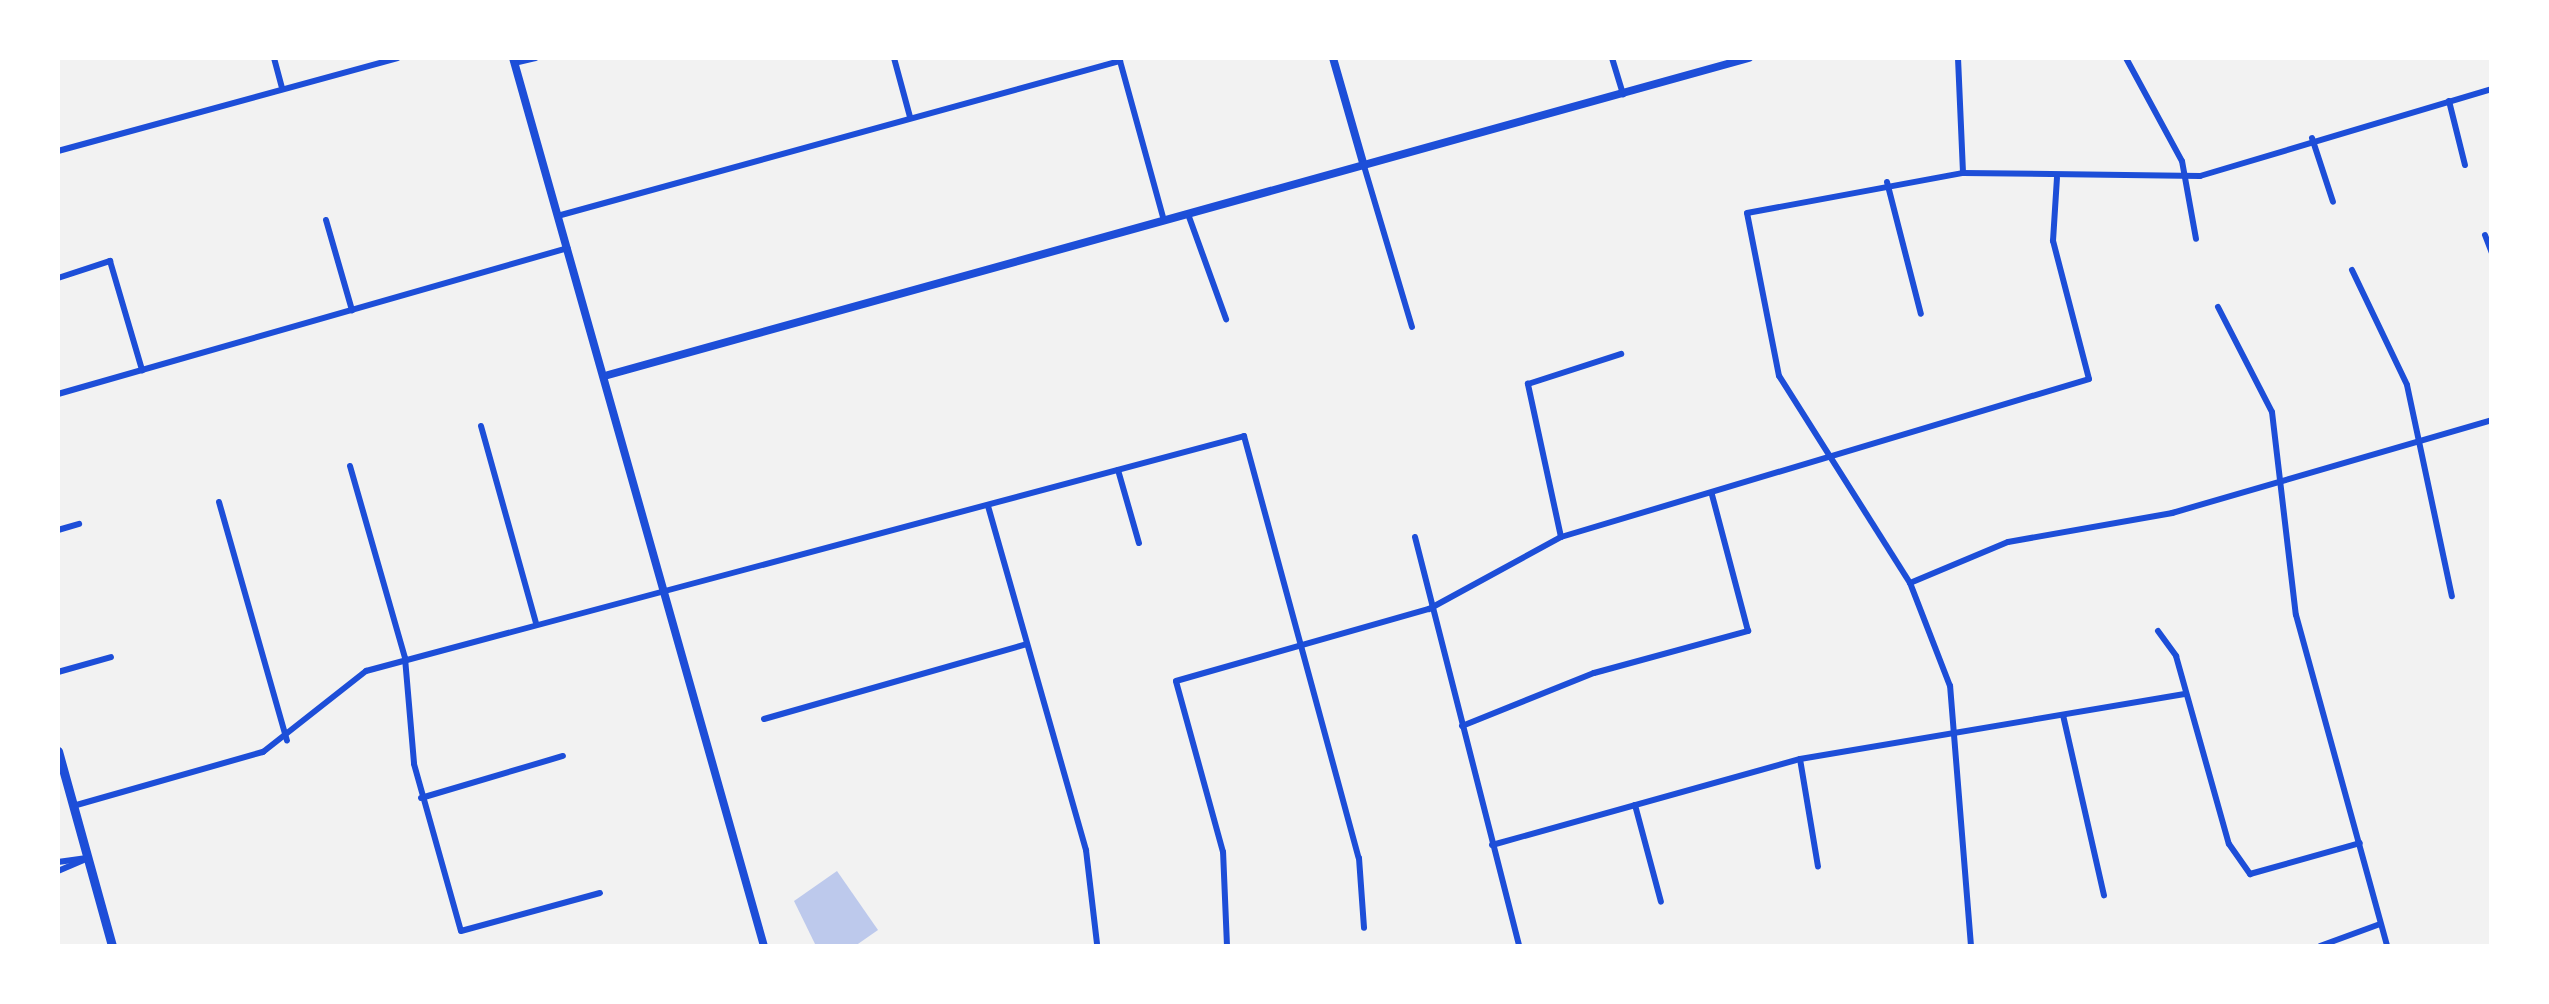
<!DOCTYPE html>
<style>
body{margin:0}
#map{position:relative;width:2549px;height:1004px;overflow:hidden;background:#f2f2f2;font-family:"Source Sans 3",sans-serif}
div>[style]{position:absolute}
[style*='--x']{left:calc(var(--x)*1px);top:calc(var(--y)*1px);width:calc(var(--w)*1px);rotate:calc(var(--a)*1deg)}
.building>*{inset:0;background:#bdc9ec}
.minor>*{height:6px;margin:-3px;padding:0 3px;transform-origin:3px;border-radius:3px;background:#1d4ed8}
.tertiary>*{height:8px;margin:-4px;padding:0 4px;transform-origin:4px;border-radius:4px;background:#1d4ed8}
.secondary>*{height:9px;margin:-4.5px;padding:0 4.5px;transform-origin:4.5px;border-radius:4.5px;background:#1d4ed8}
span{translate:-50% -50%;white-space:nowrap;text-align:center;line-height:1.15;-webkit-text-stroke:8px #fff;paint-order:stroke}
.frame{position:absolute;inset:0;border:60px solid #fff;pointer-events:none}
</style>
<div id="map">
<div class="building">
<i style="clip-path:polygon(837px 871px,878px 930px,855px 946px,816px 946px,794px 901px)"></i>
</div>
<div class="minor">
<i style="--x:274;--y:58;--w:30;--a:75"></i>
<i style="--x:894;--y:58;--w:61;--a:74.8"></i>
<i style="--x:1612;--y:58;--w:38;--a:73"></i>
<i style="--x:1958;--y:58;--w:115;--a:87.5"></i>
<i style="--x:2126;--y:58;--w:117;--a:61.5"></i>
<i style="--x:2182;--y:161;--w:79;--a:79.8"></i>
<i style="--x:514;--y:63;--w:22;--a:-13"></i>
<i style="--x:2449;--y:101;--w:66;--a:76"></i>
<i style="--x:2312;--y:138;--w:67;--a:71.8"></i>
<i style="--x:58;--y:151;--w:352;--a:-15.3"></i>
<i style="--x:1364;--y:166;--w:168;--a:73.4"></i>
<i style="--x:1887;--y:182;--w:136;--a:75.6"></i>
<i style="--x:1188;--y:214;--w:112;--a:70.1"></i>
<i style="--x:561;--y:215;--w:580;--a:-15.4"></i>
<i style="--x:1120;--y:61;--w:166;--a:74.6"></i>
<i style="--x:326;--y:220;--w:94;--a:73.9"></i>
<i style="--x:2485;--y:235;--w:19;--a:69"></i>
<i style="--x:2352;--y:270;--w:127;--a:64.4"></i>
<i style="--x:2407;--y:385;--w:216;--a:78"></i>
<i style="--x:58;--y:278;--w:55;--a:-18.1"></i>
<i style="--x:110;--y:261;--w:114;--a:73.6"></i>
<i style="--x:2218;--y:307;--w:118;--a:62.8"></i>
<i style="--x:2272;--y:412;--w:204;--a:83.3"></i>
<i style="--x:2296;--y:615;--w:343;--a:74.6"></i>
<i style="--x:58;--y:394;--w:530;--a:-15.98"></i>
<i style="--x:481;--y:426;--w:205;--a:74.4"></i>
<i style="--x:350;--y:466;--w:200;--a:74"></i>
<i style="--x:405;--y:658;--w:106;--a:85.1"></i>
<i style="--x:414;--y:764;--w:173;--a:74.3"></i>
<i style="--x:461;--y:931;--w:144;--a:-15.3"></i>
<i style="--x:1118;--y:470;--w:76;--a:74"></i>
<i style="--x:219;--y:502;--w:248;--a:74.1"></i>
<i style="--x:988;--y:506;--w:358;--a:74.1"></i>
<i style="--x:1086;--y:850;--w:94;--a:83.3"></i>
<i style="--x:58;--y:530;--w:22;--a:-16"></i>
<i style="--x:1415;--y:537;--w:422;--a:75.7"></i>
<i style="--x:1561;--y:537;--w:157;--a:-102.2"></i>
<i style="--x:1528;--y:384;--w:98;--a:-17.9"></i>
<i style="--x:1910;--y:583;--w:106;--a:-22.7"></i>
<i style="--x:2008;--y:542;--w:167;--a:-10"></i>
<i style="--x:2172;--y:513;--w:333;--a:-16.2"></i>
<i style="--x:2158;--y:631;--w:31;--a:54"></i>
<i style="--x:2176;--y:656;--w:195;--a:74.3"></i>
<i style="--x:2229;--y:844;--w:37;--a:55"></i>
<i style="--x:2250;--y:874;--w:114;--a:-15.7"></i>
<i style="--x:58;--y:672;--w:55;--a:-15.8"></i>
<i style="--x:2063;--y:715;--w:185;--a:77.2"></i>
<i style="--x:764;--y:719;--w:273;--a:-15.9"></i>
<i style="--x:1462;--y:726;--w:142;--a:-21.9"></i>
<i style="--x:1594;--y:673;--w:160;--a:-15.3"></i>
<i style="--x:1748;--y:631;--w:141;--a:-104.8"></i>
<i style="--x:1800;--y:759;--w:109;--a:80.5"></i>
<i style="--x:421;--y:798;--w:148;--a:-16.5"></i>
<i style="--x:1635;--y:805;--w:100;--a:75"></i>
<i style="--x:73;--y:806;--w:198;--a:-15.9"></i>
<i style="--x:263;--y:752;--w:131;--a:-38.2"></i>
<i style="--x:366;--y:671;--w:909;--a:-14.98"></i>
<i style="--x:1244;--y:436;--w:437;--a:74.8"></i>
<i style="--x:1359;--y:858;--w:70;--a:85.9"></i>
<i style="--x:1492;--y:845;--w:320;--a:-15.6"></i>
<i style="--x:1800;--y:759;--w:390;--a:-9.6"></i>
<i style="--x:58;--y:862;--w:29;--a:-8"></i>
<i style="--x:58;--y:871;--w:33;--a:-23"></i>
<i style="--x:1227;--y:946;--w:94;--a:-92.4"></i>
<i style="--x:1223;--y:852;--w:177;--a:-105.4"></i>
<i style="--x:1176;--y:681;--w:263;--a:-15.9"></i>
<i style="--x:1429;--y:609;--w:150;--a:-28.6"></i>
<i style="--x:1561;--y:537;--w:551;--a:-16.66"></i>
<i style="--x:2089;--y:379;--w:143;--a:-104.6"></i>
<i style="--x:2053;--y:241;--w:63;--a:-86.4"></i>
<i style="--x:1971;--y:946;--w:261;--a:-94.6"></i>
<i style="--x:1950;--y:686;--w:110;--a:-111.2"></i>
<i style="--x:1910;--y:583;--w:245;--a:-122.3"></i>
<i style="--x:1779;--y:376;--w:166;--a:-101.1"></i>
<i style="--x:1747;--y:213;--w:220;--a:-10.5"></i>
<i style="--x:1963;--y:173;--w:237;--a:0.7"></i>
<i style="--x:2200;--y:176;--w:305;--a:-16.6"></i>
<i style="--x:2320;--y:946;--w:64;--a:-20.1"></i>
</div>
<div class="tertiary">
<i style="--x:513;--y:58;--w:923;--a:74.22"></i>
<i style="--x:1333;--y:58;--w:112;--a:74"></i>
<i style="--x:608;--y:375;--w:1184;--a:-15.53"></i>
</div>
<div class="secondary">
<i style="--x:58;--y:751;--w:202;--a:74.5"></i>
</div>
<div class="frame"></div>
</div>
